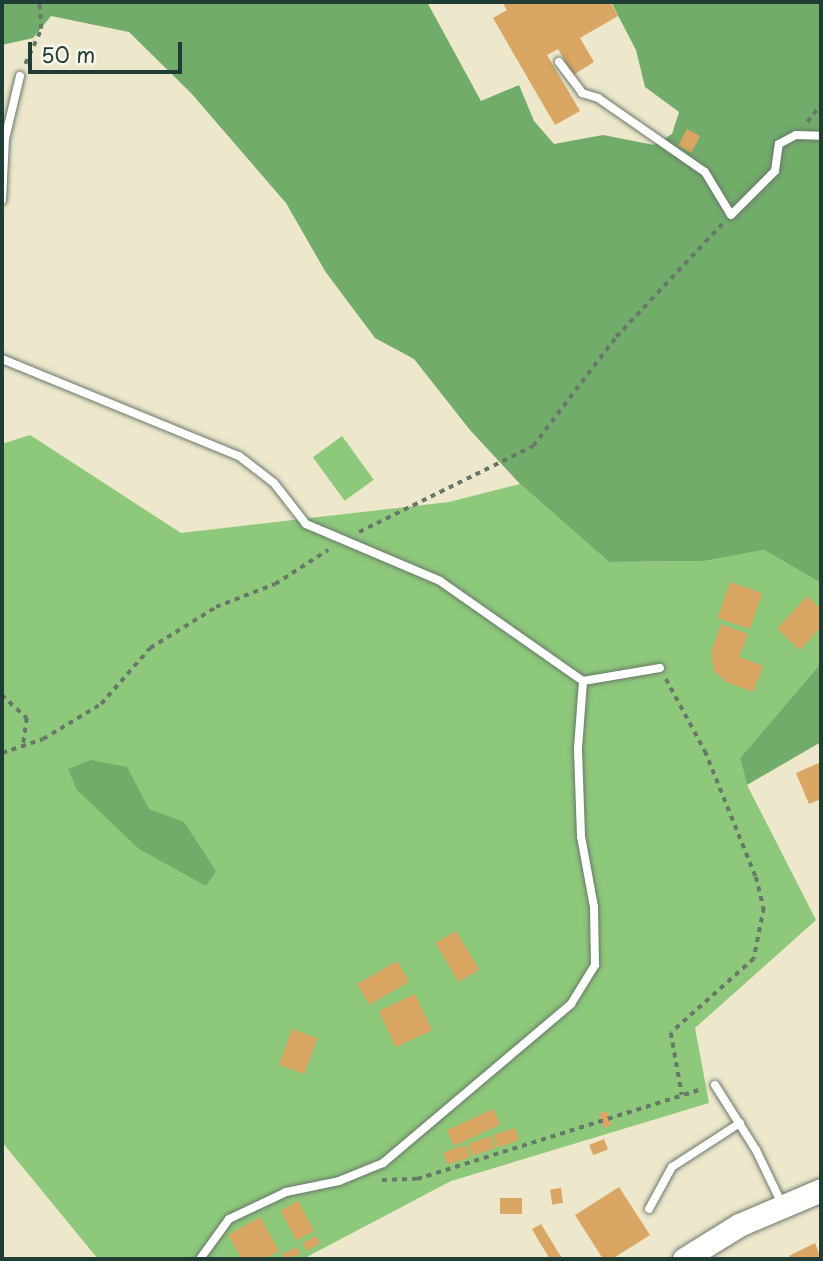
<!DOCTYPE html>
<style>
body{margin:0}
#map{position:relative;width:823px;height:1261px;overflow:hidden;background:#ede7cb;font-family:"Playpen Sans",sans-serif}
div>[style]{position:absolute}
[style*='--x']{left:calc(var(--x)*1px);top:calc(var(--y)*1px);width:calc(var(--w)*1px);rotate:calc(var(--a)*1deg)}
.green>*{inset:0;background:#8ec87b;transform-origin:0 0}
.forest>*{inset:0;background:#72ac6b}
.building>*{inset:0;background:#d9a663;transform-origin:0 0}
.path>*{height:3.5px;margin-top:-1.75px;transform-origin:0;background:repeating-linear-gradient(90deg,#677869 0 5px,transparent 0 10px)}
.roads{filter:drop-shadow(0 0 2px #677869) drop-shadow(0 0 2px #677869)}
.service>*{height:8px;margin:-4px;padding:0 4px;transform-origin:4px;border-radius:4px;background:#fff}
.secondary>*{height:23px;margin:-11.5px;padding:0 11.5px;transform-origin:11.5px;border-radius:11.5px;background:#fff}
span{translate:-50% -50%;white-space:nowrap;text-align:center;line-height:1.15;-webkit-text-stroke:5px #fbf7ec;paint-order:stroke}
.frame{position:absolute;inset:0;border:4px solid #1f3d34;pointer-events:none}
.scale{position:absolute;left:28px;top:42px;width:154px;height:32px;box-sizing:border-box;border:4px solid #1f3d34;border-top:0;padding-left:9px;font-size:21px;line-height:24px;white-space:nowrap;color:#1f3d34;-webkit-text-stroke:5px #fbf7ec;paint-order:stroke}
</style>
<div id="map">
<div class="green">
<i style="clip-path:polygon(30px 435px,181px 533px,449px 502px,520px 484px,609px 562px,705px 561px,764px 550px,821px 583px,821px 663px,740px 758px,747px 785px,816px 920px,695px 1028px,709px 1103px,451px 1181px,303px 1259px,98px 1259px,2px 1142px,2px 444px)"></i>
<i style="left:342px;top:436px;width:54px;height:36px;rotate:54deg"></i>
</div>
<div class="forest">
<i style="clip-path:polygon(2px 2px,427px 2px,481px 101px,519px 85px,534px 121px,554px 144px,603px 135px,654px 145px,672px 134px,679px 112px,645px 87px,636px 50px,611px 2px,821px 2px,821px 583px,764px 550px,705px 561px,609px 562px,520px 484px,470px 430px,414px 359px,375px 338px,325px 271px,286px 203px,191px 93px,129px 32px,51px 16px,33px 38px,2px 45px)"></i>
<i style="clip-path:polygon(821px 663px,821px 742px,747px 785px,740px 758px)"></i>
<i style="clip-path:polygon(91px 760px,127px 767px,149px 809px,184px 822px,216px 871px,206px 886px,139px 849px,77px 790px,68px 769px)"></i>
</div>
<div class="building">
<i style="clip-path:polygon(502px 2px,610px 2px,618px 16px,580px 38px,594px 62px,573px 75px,558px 49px,547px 55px,580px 111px,555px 125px,493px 18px,507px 10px)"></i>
<i style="left:687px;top:129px;width:15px;height:19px;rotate:28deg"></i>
<i style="left:730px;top:582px;width:34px;height:38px;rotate:19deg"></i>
<i style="clip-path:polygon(807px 596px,821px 609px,821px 627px,800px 650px,777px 629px)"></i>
<i style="clip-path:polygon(721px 624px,748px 634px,739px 657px,763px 666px,753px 692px,726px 682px,714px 671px,711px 653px)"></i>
<i style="clip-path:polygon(821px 762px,821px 799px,809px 804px,796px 773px)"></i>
<i style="left:456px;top:931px;width:45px;height:24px;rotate:59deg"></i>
<i style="left:397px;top:961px;width:24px;height:46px;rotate:60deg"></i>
<i style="left:415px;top:994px;width:40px;height:40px;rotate:65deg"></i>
<i style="left:292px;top:1029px;width:27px;height:38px;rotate:20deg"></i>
<i style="left:493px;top:1109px;width:17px;height:51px;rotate:65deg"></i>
<i style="left:607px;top:1111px;width:15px;height:9px;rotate:70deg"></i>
<i style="left:515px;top:1128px;width:13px;height:23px;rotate:72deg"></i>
<i style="left:491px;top:1136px;width:13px;height:24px;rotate:72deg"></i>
<i style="left:604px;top:1139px;width:11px;height:16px;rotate:68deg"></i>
<i style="left:466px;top:1145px;width:13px;height:24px;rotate:72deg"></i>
<i style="clip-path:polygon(619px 1187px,650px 1235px,612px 1259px,603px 1259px,575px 1215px)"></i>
<i style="left:561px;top:1188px;width:15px;height:11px;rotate:82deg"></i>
<i style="left:500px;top:1198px;width:22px;height:16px"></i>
<i style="left:298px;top:1201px;width:34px;height:20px;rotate:62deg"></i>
<i style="clip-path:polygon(260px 1217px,279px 1251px,264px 1259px,242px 1259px,228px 1235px)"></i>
<i style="clip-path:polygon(541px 1224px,558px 1252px,563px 1259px,550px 1259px,540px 1243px,532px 1229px)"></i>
<i style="clip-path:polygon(316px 1236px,320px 1243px,307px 1251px,302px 1243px)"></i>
<i style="clip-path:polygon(815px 1243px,821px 1259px,791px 1259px,789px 1256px)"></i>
<i style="clip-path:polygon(296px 1247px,301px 1254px,285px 1259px,282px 1254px)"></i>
</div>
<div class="path">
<i style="--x:25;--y:64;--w:38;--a:-65"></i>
<i style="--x:41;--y:29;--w:27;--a:-94"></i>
<i style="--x:807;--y:122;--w:22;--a:-51"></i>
<i style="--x:359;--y:532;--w:194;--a:-26.3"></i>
<i style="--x:533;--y:446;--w:137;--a:-52.7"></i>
<i style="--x:616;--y:337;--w:155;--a:-46.8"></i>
<i style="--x:666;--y:679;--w:82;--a:61.6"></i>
<i style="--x:705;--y:751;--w:136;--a:68"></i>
<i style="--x:756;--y:877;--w:32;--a:76"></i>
<i style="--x:764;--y:908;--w:52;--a:101.1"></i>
<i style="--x:754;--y:959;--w:111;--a:138.3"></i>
<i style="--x:671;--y:1033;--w:63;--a:79.9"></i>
<i style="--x:2;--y:695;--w:34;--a:43"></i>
<i style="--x:27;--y:718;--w:28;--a:98"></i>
<i style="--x:2;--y:753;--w:43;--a:-18.9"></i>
<i style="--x:43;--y:739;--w:68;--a:-31.1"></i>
<i style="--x:101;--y:704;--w:74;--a:-48.8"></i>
<i style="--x:150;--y:648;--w:78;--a:-31.8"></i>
<i style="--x:216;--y:607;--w:63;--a:-21.3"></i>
<i style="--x:275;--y:584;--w:63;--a:-32.7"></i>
<i style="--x:382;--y:1180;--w:35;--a:-2"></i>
<i style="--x:417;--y:1179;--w:300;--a:-17.5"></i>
</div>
<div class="roads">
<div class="service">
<i style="--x:559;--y:62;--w:39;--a:53"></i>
<i style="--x:582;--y:93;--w:17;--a:17"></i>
<i style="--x:598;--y:98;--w:130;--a:34.7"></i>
<i style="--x:705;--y:172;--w:50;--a:58.8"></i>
<i style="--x:731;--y:215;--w:62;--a:-45"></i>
<i style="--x:775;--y:171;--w:27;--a:-82"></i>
<i style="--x:779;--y:144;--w:19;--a:-28"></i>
<i style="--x:796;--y:135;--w:25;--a:2"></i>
<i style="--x:2;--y:200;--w:61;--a:-87.2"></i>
<i style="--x:5;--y:139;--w:65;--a:-76.6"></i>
<i style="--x:2;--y:359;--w:256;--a:22.3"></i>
<i style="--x:239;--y:456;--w:44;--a:37.6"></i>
<i style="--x:274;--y:483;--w:52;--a:52"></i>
<i style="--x:306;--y:524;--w:146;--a:23"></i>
<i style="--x:440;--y:581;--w:174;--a:35"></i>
<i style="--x:583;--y:681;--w:78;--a:-9.6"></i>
<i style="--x:715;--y:1085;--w:77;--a:57.8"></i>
<i style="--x:756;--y:1150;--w:60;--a:64.3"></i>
<i style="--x:649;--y:1209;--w:48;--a:-61.3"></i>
<i style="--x:672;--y:1167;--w:81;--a:-32.9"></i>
<i style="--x:200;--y:1259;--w:49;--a:-54.1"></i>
<i style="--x:229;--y:1219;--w:63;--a:-25.3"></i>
<i style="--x:286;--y:1192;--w:54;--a:-11.7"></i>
<i style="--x:339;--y:1181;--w:48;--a:-22.2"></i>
<i style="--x:383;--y:1163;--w:246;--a:-40.2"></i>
<i style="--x:571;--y:1004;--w:46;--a:-58.4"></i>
<i style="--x:595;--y:965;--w:58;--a:-91"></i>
<i style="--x:594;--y:907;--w:72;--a:-100.4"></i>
<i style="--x:581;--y:836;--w:88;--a:-92"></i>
<i style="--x:578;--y:748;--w:67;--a:-85.7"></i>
</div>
<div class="secondary">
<i style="--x:684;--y:1259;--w:65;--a:-31.7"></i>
<i style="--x:739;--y:1225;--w:89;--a:-23.1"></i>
</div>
</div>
<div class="frame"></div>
<div class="scale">50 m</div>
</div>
